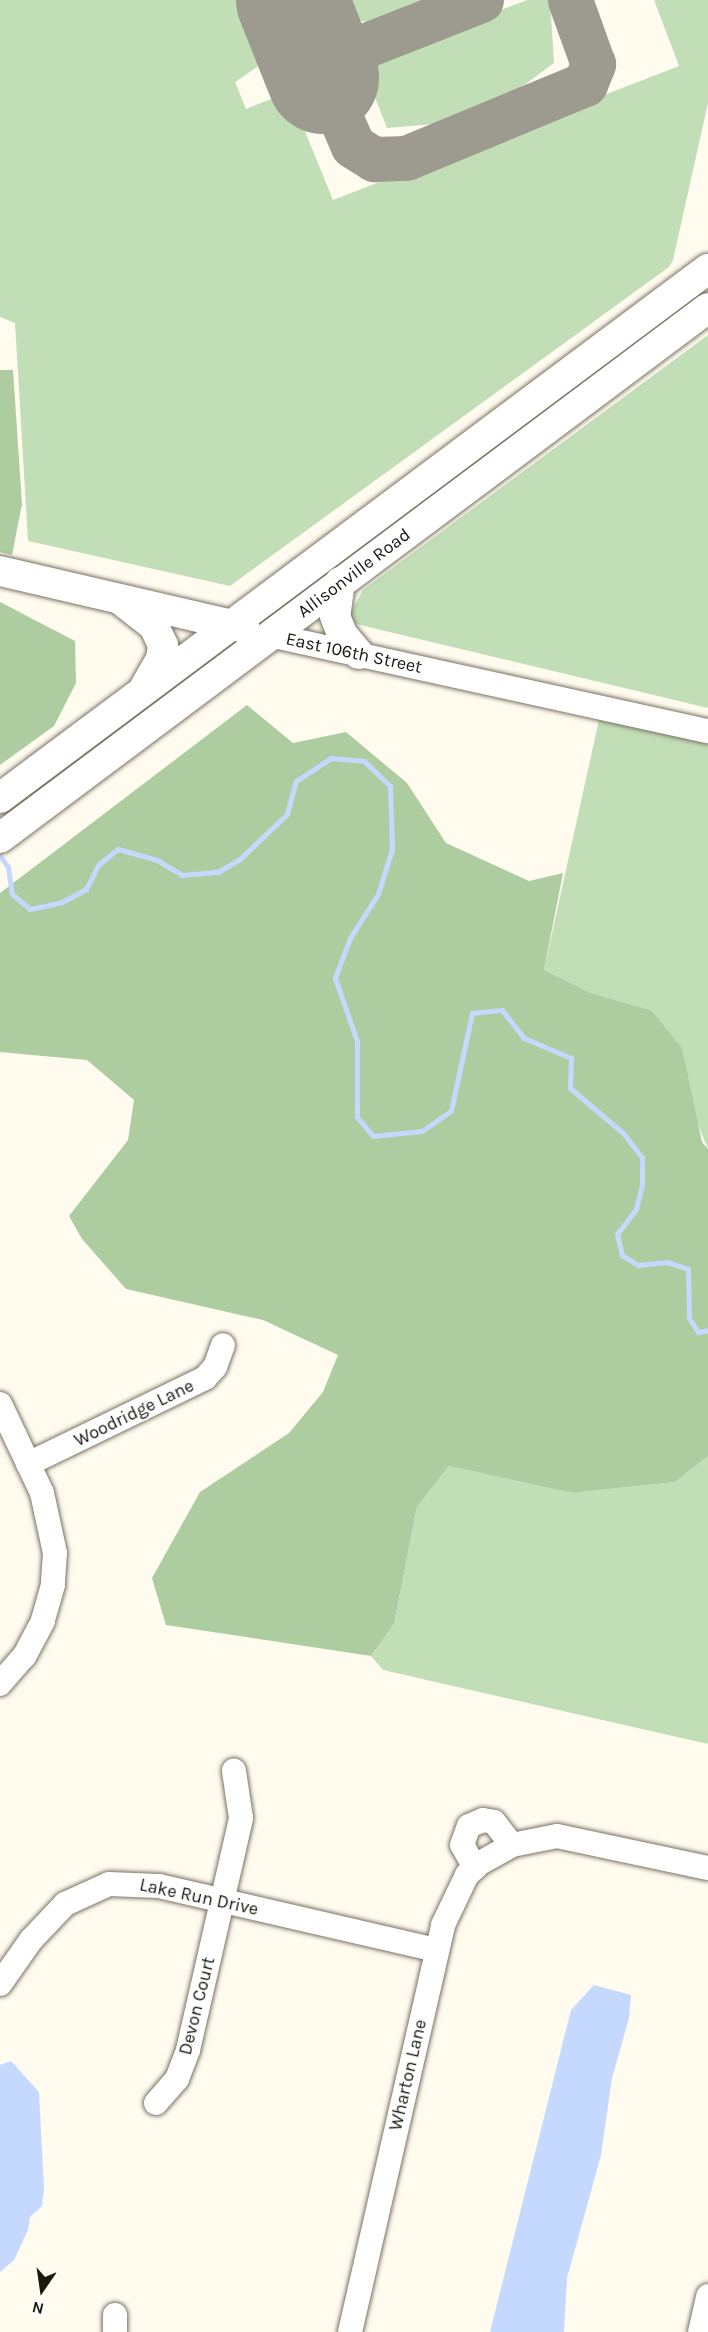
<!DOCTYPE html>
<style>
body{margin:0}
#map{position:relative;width:708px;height:2332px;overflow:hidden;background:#fffbef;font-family:Karla,sans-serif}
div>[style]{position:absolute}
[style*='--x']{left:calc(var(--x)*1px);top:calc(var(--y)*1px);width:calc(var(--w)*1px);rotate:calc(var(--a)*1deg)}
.green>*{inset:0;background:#c2deb7}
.forest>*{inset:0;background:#adcda1}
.water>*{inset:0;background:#c5d8fd}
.stream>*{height:5px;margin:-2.5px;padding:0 2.5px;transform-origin:2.5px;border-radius:2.5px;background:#c5d8fd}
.taxiway>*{height:45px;margin:-22.5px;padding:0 22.5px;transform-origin:22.5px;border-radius:22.5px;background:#9d9a90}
.runway>*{height:112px;margin:-56px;padding:0 56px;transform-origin:56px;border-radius:56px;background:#9d9a90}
.roads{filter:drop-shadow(0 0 2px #797362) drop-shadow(0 0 2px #797362)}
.minor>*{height:24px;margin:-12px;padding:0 12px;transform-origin:12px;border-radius:12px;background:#fff}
.major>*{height:30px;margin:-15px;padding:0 15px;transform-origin:15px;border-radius:15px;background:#fff}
span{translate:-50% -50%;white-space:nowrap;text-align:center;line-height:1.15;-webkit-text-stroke:4.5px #fff;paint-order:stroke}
.street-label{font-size:18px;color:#191710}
.north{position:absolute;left:12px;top:2260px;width:60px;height:60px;-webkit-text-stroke:4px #fff;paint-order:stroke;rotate:193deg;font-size:16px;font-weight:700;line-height:24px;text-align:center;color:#191710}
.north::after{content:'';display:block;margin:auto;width:21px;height:27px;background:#191710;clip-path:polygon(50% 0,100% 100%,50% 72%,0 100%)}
</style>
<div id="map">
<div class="green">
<i style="clip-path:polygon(0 0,254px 0,268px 37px,260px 65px,235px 82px,246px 109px,289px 92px,333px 200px,679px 66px,654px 0,708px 0,708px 103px,673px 260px,669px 267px,230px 586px,28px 541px,15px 323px,0 317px)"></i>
<i style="clip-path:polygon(334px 0,439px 0,380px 24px,354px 20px)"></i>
<i style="clip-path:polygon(527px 0,550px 0,554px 63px,508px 97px,445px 123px,387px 128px,362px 64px)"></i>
<i style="clip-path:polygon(708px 335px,708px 708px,356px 624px,350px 614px,363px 590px)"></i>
<i style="clip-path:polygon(600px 715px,708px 739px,708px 1149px,651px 1010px,591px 993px,544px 970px)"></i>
<i style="clip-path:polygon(708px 1456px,708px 1744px,383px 1670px,371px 1656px,394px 1624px,417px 1507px,449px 1466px,572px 1493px,675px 1482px)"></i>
</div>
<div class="forest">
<i style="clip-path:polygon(0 370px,13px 370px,22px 504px,12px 555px,0 552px)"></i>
<i style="clip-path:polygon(0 602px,75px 641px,76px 683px,54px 726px,0 765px)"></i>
<i style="clip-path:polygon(247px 705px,293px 743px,346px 732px,407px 783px,446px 843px,529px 881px,563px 873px,544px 970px,591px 993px,651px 1010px,682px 1048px,702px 1142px,708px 1149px,708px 1456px,675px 1482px,572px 1493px,449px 1466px,417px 1507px,394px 1624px,371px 1656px,166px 1625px,152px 1578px,200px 1492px,289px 1433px,323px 1392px,338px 1355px,263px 1320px,126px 1289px,82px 1239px,69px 1216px,128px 1140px,134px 1100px,87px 1060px,0 1052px,0 893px)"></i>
</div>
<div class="water">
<i style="clip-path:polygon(594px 1985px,631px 1995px,629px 2018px,612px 2078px,601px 2155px,567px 2278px,564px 2332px,490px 2332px,571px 2010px)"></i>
<i style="clip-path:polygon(11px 2061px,39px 2092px,44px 2188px,42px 2206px,30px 2217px,28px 2230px,14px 2260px,0 2272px,0 2065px)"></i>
</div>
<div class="stream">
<i style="--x:0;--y:856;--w:14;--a:54"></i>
<i style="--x:8;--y:867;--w:27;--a:82"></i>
<i style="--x:12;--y:894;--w:23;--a:40"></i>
<i style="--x:30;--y:909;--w:33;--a:-12"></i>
<i style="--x:62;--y:902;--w:27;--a:-28"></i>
<i style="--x:86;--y:889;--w:27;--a:-63"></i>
<i style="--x:98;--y:865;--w:26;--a:-39"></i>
<i style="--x:118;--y:849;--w:41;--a:15.8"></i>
<i style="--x:157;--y:860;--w:29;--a:31"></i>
<i style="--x:182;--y:875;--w:36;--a:-5"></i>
<i style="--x:218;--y:872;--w:27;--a:-31"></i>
<i style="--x:241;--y:858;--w:64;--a:-43.7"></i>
<i style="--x:287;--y:814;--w:34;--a:-75"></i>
<i style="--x:296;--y:781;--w:42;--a:-33.3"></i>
<i style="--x:331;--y:758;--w:33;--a:5"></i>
<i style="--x:364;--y:761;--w:36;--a:44"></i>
<i style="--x:390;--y:786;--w:63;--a:88.2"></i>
<i style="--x:392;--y:849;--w:47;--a:107.3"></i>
<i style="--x:378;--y:894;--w:52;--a:122.5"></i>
<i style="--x:350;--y:938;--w:43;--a:110.6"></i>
<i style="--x:335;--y:978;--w:67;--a:70.8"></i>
<i style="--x:357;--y:1041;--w:76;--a:90"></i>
<i style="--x:357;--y:1117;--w:25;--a:50"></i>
<i style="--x:373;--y:1136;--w:49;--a:-5.8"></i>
<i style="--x:422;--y:1131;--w:35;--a:-35"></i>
<i style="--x:451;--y:1111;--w:100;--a:-77.9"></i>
<i style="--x:472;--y:1013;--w:30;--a:-6"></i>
<i style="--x:502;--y:1010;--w:36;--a:52"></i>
<i style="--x:524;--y:1038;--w:51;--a:23.1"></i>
<i style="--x:571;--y:1058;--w:30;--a:92"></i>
<i style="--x:570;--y:1088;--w:70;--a:40.3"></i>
<i style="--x:623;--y:1133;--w:31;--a:52"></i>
<i style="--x:642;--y:1157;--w:28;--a:90"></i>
<i style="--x:642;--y:1185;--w:25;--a:104"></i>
<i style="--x:636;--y:1209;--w:31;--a:127"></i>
<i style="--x:617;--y:1234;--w:22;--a:77"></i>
<i style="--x:622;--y:1255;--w:19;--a:32"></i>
<i style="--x:638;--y:1265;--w:29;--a:-6"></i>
<i style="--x:667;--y:1262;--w:22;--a:18"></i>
<i style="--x:688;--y:1269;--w:49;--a:88.8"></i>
<i style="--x:689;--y:1318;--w:17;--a:57"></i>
<i style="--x:698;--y:1332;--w:10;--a:-11"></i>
</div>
<div class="taxiway">
<i style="--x:318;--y:64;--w:175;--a:-21.4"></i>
<i style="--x:323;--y:78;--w:74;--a:66.2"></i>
<i style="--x:353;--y:146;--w:25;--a:32"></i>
<i style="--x:374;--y:159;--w:32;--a:-2"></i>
<i style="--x:406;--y:158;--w:194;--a:-22.5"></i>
<i style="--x:585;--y:84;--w:22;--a:-68"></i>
<i style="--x:593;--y:64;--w:68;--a:-109.8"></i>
</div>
<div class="runway">
<i style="--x:292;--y:0;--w:84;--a:68.3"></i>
</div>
<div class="roads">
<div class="minor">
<i style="--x:270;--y:635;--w:448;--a:12.4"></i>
<i style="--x:0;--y:1404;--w:98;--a:64.7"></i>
<i style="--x:42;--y:1493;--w:61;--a:77.8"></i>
<i style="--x:55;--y:1553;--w:32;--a:94"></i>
<i style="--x:53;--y:1585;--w:37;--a:106"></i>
<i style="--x:43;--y:1621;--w:40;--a:118"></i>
<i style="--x:24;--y:1656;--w:37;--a:131"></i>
<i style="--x:28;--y:1464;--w:197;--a:-25.9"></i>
<i style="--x:205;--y:1378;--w:15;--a:-48"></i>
<i style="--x:215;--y:1367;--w:23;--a:-70"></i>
<i style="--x:475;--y:1868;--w:26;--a:-119"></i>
<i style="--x:462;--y:1845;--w:20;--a:-70"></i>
<i style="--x:469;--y:1826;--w:15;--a:-23"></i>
<i style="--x:483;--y:1820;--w:11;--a:10"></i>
<i style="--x:494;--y:1822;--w:29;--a:52"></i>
<i style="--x:0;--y:1984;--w:54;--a:-54.8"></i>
<i style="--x:31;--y:1940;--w:50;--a:-46.6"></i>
<i style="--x:65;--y:1904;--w:48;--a:-24.4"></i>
<i style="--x:109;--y:1884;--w:50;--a:2.3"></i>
<i style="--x:159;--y:1886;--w:285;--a:13"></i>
<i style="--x:156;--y:2103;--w:32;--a:-49"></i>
<i style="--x:177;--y:2079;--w:31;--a:-69"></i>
<i style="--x:188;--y:2050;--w:238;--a:-77.1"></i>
<i style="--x:241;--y:1818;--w:48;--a:-98.5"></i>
<i style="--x:115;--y:2315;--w:17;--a:90"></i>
<i style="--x:350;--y:2332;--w:417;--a:-77.1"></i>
<i style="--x:443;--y:1925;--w:55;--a:-64.4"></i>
<i style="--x:467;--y:1875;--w:18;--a:-43"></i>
<i style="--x:480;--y:1863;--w:37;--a:-29"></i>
<i style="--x:512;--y:1845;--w:46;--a:-11.3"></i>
<i style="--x:557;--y:1836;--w:154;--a:12"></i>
<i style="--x:700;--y:2332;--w:37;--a:-77"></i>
</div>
<div class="major">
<i style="--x:0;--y:571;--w:251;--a:13.1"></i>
<i style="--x:340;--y:582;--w:34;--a:98"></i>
<i style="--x:335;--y:616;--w:19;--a:69"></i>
<i style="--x:342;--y:634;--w:26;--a:50"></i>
<i style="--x:122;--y:601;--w:41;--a:38"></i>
<i style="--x:154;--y:626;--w:21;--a:65"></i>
<i style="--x:163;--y:645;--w:14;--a:98"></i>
<i style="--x:161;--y:659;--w:32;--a:120"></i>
<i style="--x:0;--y:798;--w:884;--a:-36.77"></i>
<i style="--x:0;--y:838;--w:884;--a:-36.82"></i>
</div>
</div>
<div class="street-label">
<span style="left:354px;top:573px;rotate:-37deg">Allisonville Road</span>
<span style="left:354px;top:653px;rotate:12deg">East 106th Street</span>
<span style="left:134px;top:1413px;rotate:-26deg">Woodridge Lane</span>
<span style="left:199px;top:1897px;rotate:12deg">Lake Run Drive</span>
<span style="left:197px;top:2006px;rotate:-76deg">Devon Court</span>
<span style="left:408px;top:2075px;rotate:-77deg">Wharton Lane</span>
</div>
<div class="north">N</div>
</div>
